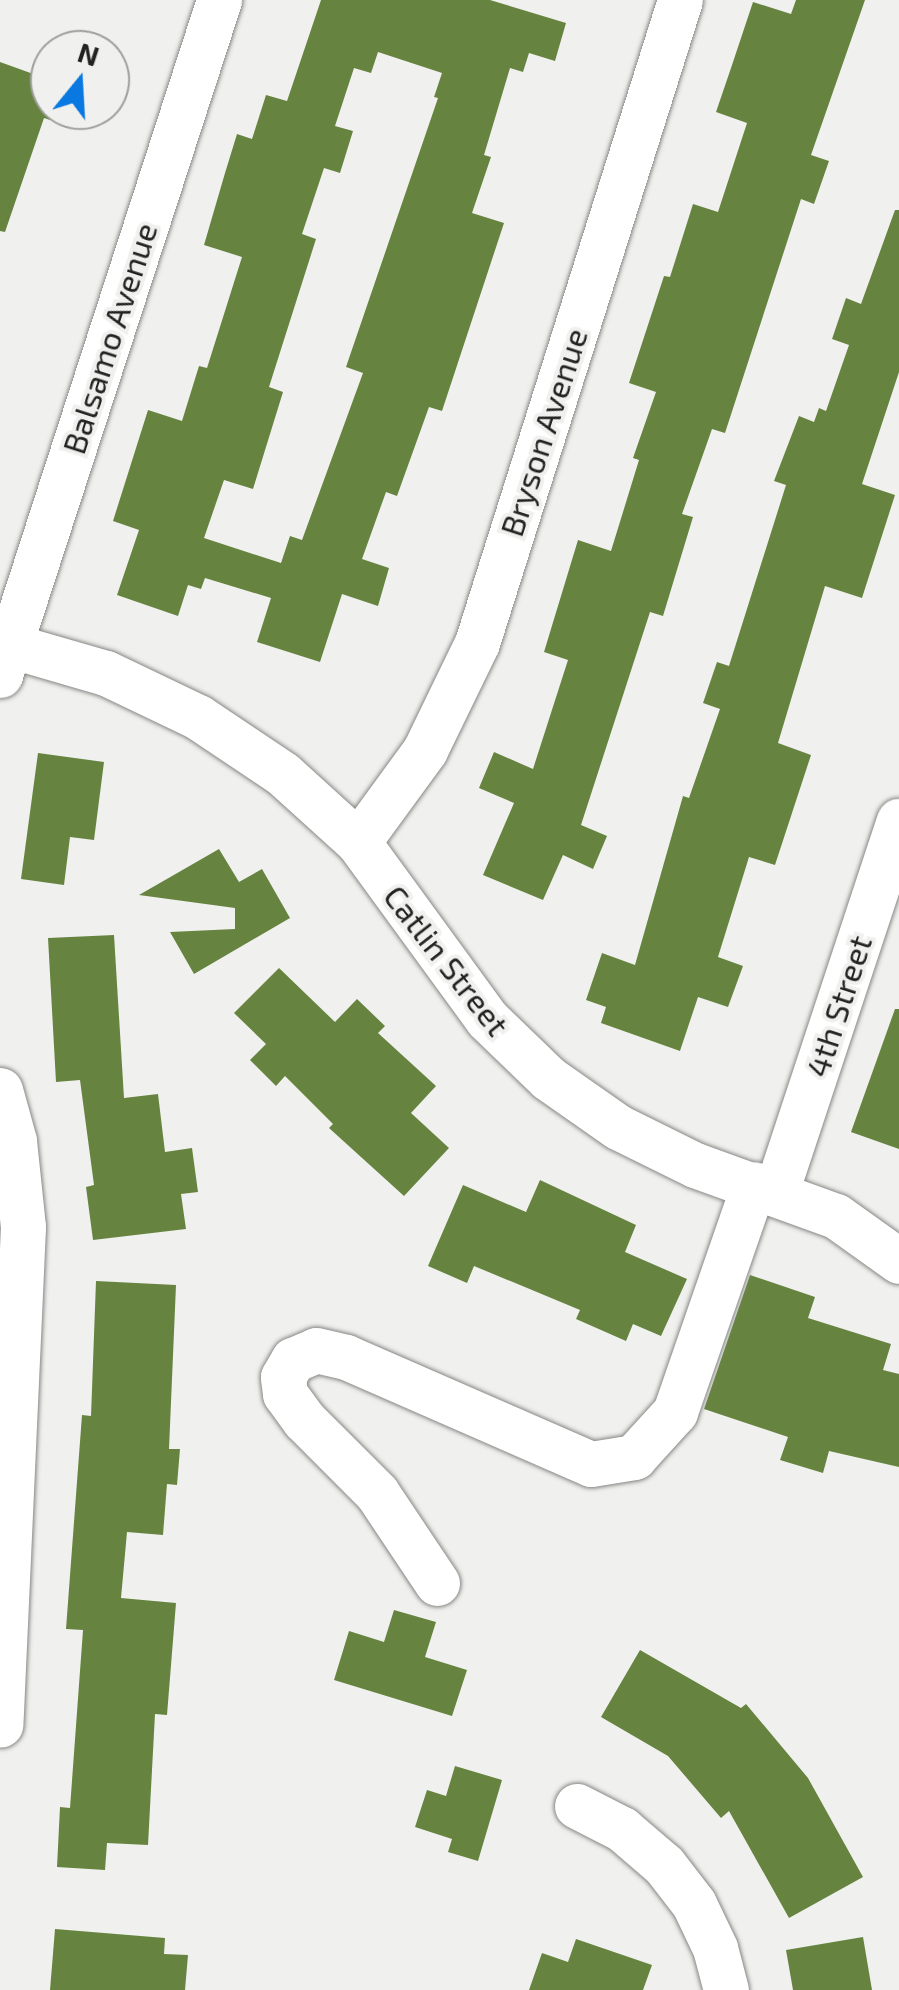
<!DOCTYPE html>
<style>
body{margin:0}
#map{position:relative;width:899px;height:1990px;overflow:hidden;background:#f0f1ee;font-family:"Exo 2",sans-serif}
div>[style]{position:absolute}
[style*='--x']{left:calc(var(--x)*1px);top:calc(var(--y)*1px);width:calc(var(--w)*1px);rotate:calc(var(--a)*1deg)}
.building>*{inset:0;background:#66843f}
.roads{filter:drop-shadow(0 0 2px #868885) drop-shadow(0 0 2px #868885)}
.minor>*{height:45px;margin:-22.5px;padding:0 22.5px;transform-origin:22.5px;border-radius:22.5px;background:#fff}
span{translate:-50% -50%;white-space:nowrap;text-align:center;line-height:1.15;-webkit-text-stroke:8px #f0f1ee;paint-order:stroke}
.street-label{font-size:32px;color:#222221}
.north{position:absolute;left:30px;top:30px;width:100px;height:100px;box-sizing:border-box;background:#f0f1ee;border:2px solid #9e9e9c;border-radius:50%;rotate:18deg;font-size:28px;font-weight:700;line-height:40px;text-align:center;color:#222221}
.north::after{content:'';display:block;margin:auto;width:35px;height:45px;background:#0978e0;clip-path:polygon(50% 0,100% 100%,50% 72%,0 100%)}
</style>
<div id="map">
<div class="building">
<i style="clip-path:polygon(evenodd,321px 0,490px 0,566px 23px,555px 61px,529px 53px,523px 72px,510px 68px,484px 155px,491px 157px,472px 213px,504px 223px,442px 411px,429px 407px,397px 496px,386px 492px,362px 559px,389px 568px,378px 606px,342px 594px,320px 662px,257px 642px,271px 598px,205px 578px,201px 589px,188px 585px,178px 616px,117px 595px,139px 530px,113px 521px,148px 410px,182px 421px,199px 366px,207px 368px,242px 257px,204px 245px,225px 173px,237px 134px,252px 139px,266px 95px,287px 101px,321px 0,378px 52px,442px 73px,434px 97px,438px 98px,346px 367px,363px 373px,302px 540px,290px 536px,281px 563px,204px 538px,224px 480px,253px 489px,283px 392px,269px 387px,316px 239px,302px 234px,324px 168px,340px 173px,353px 131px,335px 126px,354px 68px,371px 73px,378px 52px)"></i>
<i style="clip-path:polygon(796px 0,865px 0,811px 155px,829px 161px,814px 204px,801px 199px,725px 433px,712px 429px,682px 514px,693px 517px,663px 616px,650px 612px,581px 825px,607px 836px,593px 869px,563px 855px,543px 900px,483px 875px,514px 803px,479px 788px,494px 752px,533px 769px,568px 660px,544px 652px,578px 540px,611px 551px,639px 460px,633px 458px,656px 392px,629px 383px,664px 276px,670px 277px,693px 204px,718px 212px,747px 123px,716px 112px,731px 68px,753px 2px,791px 14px)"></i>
<i style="clip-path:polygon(0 62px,50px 80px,50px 120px,44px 118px,5px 232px,0 231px)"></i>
<i style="clip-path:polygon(895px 210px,899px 210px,899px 372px,862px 484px,895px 495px,862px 598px,825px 586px,778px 743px,811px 755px,775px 865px,749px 857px,718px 957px,743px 966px,728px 1007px,698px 997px,680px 1051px,601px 1023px,606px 1007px,586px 1000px,602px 953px,635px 965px,683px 796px,689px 798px,720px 709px,703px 703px,717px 662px,729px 666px,786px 485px,774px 481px,799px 416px,814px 422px,819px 408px,826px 411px,849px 345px,832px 339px,846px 298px,861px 304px)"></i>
<i style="clip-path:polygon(38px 753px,104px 762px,94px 840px,70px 837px,64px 885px,21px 879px)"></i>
<i style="clip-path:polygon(219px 849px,239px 882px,262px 869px,290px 918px,194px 974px,170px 932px,235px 929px,235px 908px,139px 895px)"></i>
<i style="clip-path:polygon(114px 935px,124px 1098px,158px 1094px,165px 1152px,192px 1148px,198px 1192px,181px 1194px,186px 1229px,93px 1240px,86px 1187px,94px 1185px,80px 1080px,56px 1082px,48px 938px)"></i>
<i style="clip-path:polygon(279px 968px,335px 1022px,357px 999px,385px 1026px,378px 1033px,436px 1086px,411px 1113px,449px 1148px,404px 1196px,329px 1128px,333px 1124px,285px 1076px,276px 1086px,250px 1060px,266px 1044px,234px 1013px)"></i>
<i style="clip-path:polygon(895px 1009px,899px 1009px,899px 1149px,851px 1132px)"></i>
<i style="clip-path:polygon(540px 1180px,636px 1225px,625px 1252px,687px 1279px,661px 1336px,633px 1324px,626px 1341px,576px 1319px,580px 1310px,474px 1266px,467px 1283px,428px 1266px,463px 1185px,526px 1212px)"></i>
<i style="clip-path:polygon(750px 1275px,815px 1297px,808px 1318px,891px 1344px,883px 1370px,899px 1374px,899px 1467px,829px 1451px,823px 1473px,780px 1460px,788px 1437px,704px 1409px)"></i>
<i style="clip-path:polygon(96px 1281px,176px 1285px,169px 1449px,180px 1449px,177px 1485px,167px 1484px,163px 1535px,127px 1532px,121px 1598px,176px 1603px,167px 1715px,155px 1714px,148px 1845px,107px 1843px,105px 1870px,57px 1867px,60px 1807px,70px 1808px,83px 1630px,66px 1629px,82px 1415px,91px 1416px)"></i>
<i style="clip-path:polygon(394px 1610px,436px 1622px,425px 1657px,467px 1670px,452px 1716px,334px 1680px,349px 1631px,384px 1642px)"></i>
<i style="clip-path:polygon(640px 1650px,741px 1708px,746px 1704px,808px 1778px,863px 1877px,789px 1918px,729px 1811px,721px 1818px,668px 1756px,601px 1717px)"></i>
<i style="clip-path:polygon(455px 1766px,502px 1780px,478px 1861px,448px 1852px,452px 1839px,415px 1827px,427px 1790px,446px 1796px)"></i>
<i style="clip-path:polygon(55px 1929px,165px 1938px,164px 1954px,188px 1955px,185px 1990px,50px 1990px)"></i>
<i style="clip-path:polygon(863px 1937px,872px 1990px,793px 1990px,786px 1950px)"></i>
<i style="clip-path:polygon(576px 1939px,652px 1965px,643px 1990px,529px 1990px,542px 1953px,568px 1962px)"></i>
</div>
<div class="roads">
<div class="minor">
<i style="--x:9;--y:645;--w:101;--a:16.1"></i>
<i style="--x:106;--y:673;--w:102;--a:25.6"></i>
<i style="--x:198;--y:717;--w:102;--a:33.8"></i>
<i style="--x:283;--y:774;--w:101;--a:42.2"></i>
<i style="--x:358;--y:842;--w:219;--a:53.9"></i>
<i style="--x:487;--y:1019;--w:85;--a:44"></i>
<i style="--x:548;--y:1078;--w:85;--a:35"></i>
<i style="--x:618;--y:1127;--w:86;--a:26.3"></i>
<i style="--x:695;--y:1165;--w:150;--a:19.9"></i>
<i style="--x:836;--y:1216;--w:77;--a:35.5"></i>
<i style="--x:0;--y:675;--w:710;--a:-72.02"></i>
<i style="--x:358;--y:842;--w:114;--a:-53.9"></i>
<i style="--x:425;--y:750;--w:119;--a:-64.1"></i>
<i style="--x:477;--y:643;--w:674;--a:-72.48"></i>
<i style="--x:0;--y:1090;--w:53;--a:74.6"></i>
<i style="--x:14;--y:1141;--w:86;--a:84"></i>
<i style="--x:23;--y:1227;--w:498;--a:92.6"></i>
<i style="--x:776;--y:1192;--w:391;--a:-71.7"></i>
<i style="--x:437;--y:1583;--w:108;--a:-123.7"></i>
<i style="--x:377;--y:1493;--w:103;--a:-135"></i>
<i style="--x:304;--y:1420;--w:32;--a:-126"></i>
<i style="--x:285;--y:1394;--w:17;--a:-97"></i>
<i style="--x:283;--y:1377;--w:20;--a:-60"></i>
<i style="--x:293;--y:1360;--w:25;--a:-23"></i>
<i style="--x:316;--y:1350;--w:31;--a:13"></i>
<i style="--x:346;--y:1357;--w:267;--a:23.6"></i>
<i style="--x:591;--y:1464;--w:44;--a:-9.2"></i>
<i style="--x:634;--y:1457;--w:61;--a:-47.7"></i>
<i style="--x:675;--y:1412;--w:241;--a:-70.9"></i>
<i style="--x:577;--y:1806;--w:51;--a:27.1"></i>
<i style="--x:622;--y:1829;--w:55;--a:40.6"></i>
<i style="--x:664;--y:1865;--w:49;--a:52.4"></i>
<i style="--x:694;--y:1904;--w:49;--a:64.5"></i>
<i style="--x:715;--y:1948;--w:43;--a:75.3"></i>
</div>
</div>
<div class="street-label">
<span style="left:109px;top:338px;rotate:-72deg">Balsamo Avenue</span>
<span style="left:543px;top:432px;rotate:-72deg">Bryson Avenue</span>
<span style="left:447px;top:960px;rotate:52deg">Catlin Street</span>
<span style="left:838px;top:1006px;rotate:-72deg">4th Street</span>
</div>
<div class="north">N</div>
</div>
